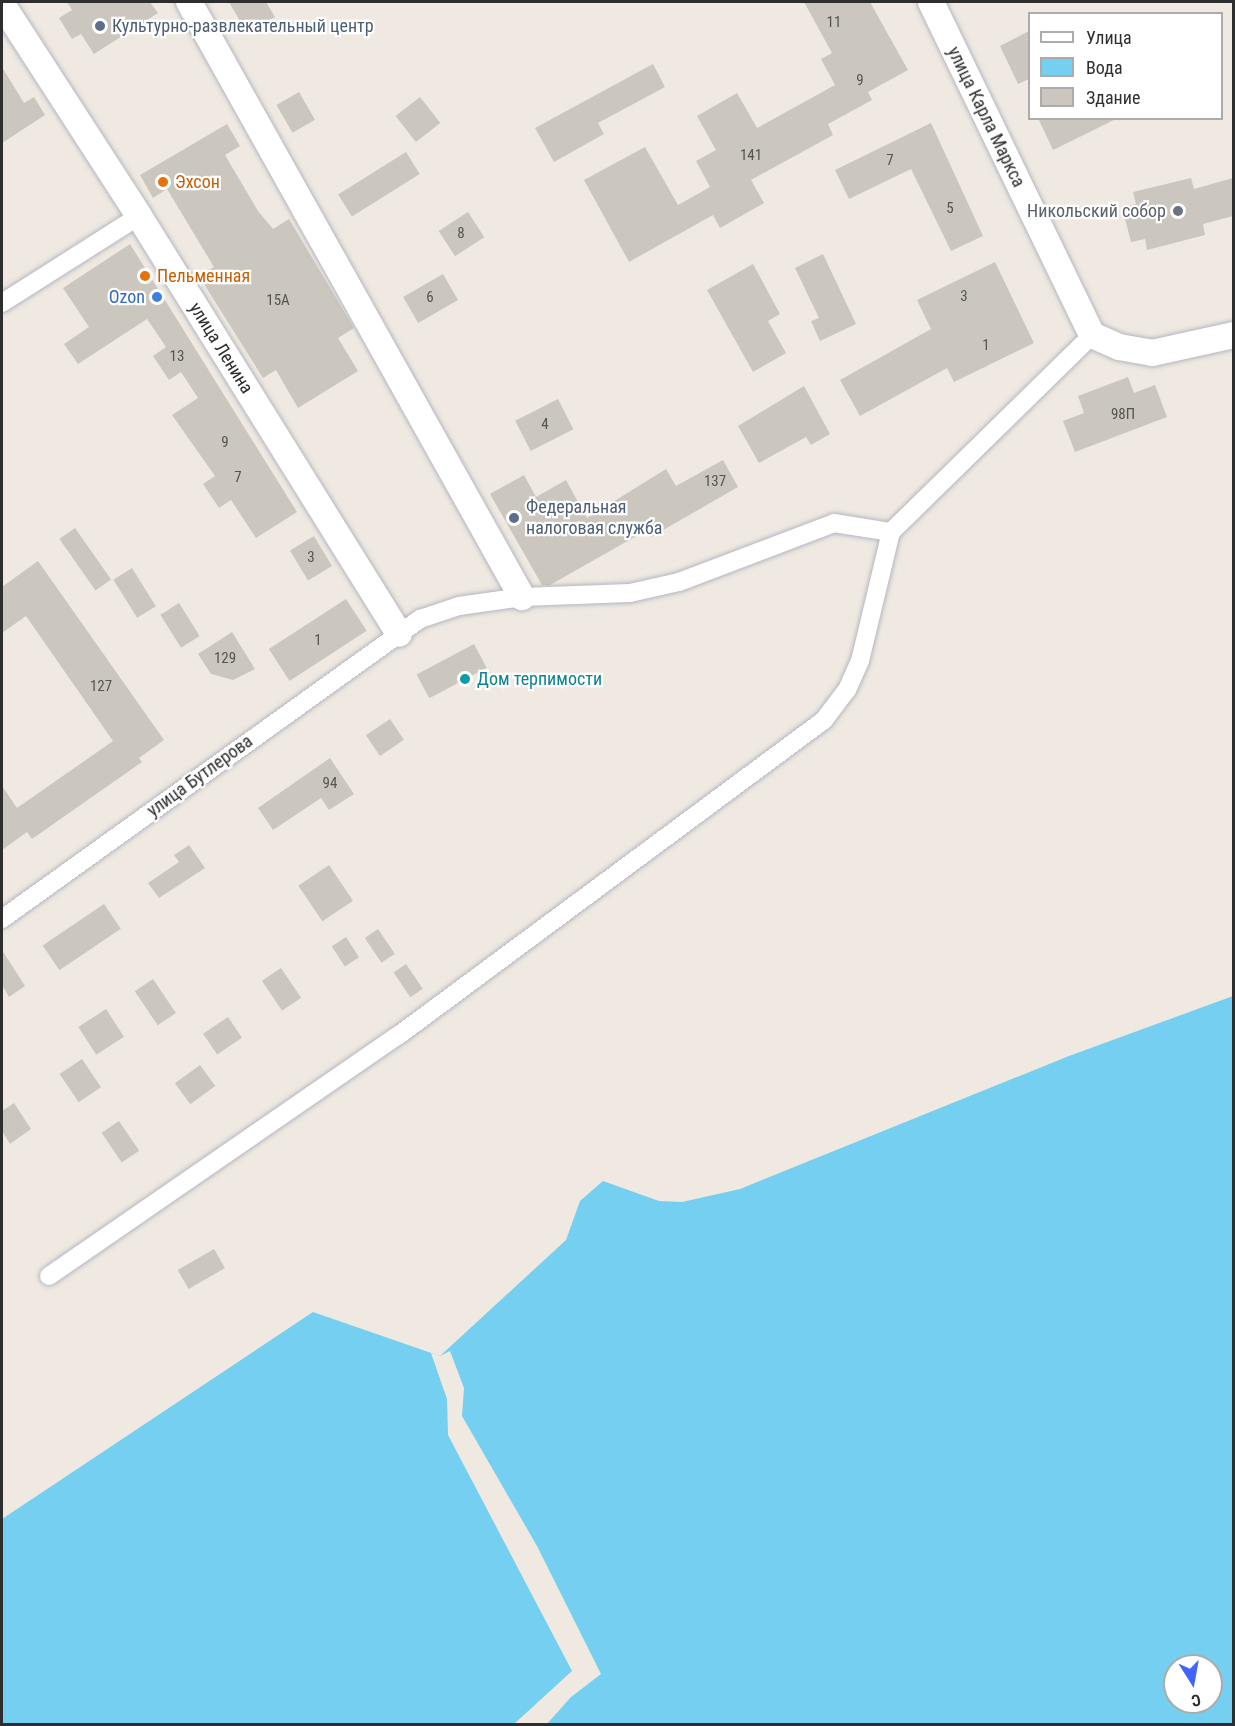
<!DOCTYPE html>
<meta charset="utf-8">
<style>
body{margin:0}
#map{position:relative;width:1235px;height:1726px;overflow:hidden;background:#efe9e1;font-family:"Roboto Condensed",sans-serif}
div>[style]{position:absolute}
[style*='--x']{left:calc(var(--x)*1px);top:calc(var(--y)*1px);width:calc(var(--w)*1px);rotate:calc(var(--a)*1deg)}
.water>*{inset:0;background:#75cff0}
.pier>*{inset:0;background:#efe9e1}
.building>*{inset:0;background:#cbc7bf;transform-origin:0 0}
.roads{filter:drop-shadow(0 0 2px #b4b7c1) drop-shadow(0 0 2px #b4b7c1)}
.street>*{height:18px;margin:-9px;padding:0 9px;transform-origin:9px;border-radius:9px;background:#fff}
.secondary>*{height:26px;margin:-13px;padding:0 13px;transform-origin:13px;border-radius:13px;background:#fff}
.dots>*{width:16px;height:16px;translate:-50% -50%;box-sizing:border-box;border:3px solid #fff;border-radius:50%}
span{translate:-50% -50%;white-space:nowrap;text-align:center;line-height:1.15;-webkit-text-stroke:4.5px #fff;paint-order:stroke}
.number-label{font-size:15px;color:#555452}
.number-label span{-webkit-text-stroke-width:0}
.service-label{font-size:18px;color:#4e5e75}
.left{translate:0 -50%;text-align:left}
.street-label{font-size:18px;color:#2e2e2e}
.food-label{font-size:18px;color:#c56008}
.worship-label{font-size:18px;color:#5b616d}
.right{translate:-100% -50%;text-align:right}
.shop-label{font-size:18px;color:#366cbe}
.culture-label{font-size:18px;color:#0d838f}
.frame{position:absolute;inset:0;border:3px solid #2e2e2e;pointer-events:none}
.legend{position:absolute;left:1028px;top:12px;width:195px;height:108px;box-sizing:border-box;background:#fff;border:2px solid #ababab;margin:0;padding:8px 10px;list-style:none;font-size:18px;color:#2e2e2e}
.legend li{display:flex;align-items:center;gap:12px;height:30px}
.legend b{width:30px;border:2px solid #ababab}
.north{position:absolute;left:1163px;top:1654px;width:60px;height:60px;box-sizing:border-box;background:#fff;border:2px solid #ababab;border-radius:50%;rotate:169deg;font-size:16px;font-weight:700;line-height:24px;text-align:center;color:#2e2e2e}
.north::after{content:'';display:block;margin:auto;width:21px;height:27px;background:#4264fb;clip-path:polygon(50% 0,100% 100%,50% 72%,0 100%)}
</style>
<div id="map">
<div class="water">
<i style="clip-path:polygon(evenodd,1233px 996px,1233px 1724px,2px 1724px,2px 1519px,313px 1312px,440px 1356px,566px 1240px,580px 1201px,603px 1181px,659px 1201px,682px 1202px,740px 1189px,1069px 1056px,1233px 996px,1175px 1666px,1211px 1666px,1211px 1702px,1175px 1702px,1175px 1666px)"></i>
</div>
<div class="pier">
<i style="clip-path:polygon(450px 1351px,464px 1388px,462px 1416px,537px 1546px,601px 1674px,571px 1697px,547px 1724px,514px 1724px,572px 1671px,448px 1435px,447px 1399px,431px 1353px,440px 1356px)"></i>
</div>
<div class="building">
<i style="clip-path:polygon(67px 2px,150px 2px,158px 13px,94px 54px,81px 34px,72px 39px,59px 18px,72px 10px)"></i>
<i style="clip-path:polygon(229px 2px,266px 2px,275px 17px,247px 33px)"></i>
<i style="clip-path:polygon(804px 2px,870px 2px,908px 70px,868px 92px,872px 100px,828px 124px,833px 135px,751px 180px,764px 203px,720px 228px,713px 215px,629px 262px,584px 180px,645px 147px,678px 205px,710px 187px,696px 161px,716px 150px,697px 116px,737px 93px,757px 128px,835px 85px,821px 59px,832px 53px)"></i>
<i style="clip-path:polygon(1029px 31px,1029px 79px,1018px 84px,1000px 46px)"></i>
<i style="clip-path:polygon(653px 64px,665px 87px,598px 123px,604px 134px,554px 162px,535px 128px)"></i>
<i style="clip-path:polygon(2px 67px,24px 103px,34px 97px,45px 115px,2px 143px)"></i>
<i style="left:299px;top:92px;width:32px;height:26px;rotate:60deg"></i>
<i style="left:420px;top:97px;width:33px;height:31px;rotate:52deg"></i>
<i style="clip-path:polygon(1038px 118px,1118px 118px,1053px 150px)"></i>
<i style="clip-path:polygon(931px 123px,983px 236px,951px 251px,911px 169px,849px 199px,835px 170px)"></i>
<i style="clip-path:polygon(227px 124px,240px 146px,225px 155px,258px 211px,273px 229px,289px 219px,354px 328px,338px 338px,358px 371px,298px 408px,276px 370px,263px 378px,199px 276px,214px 267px,167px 189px,153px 198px,140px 175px)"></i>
<i style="left:406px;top:152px;width:26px;height:80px;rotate:58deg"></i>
<i style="clip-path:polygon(1191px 178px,1194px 189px,1233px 178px,1233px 216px,1203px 224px,1205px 235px,1147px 250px,1145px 239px,1131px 242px,1122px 207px,1136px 204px,1133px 192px)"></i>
<i style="left:468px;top:212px;width:30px;height:35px;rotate:57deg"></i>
<i style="clip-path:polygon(130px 244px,297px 512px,256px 538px,231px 500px,219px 508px,203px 484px,215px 476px,172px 415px,198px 398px,181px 372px,169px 380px,153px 356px,166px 347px,147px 319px,78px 364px,64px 344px,89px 327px,63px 288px)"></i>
<i style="clip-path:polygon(823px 254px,856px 324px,820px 341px,811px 321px,819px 318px,795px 268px)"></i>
<i style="clip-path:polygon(995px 262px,1034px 343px,954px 382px,947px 368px,860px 416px,840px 380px,931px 329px,917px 300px)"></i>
<i style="clip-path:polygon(753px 264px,780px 314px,768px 321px,786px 353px,753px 372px,707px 290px)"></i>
<i style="left:443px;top:274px;width:30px;height:46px;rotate:60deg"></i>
<i style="clip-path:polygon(1128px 377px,1134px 393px,1155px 385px,1167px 417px,1075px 452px,1063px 421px,1084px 413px,1078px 396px)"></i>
<i style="clip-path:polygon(804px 386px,830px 434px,811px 445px,806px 437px,759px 463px,738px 426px)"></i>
<i style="left:558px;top:399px;width:34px;height:48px;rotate:63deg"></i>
<i style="clip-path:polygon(723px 460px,738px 487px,651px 537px,647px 530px,550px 585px,542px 585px,490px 494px,524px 475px,536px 497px,566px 480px,587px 518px,666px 469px,676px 486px)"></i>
<i style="left:75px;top:528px;width:63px;height:19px;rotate:55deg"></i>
<i style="left:314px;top:536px;width:35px;height:28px;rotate:59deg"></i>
<i style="clip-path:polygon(38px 561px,164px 740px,139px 758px,142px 762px,32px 839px,27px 832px,2px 850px,2px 786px,17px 808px,113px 741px,26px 616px,2px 633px,2px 587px)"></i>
<i style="left:132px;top:568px;width:45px;height:22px;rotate:58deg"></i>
<i style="left:346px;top:599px;width:38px;height:92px;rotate:57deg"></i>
<i style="left:179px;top:603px;width:39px;height:22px;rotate:58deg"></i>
<i style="clip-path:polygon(232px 632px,255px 669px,233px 680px,211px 674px,198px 654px)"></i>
<i style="left:474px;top:644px;width:27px;height:65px;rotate:62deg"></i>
<i style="left:390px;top:719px;width:25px;height:29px;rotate:56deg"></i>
<i style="clip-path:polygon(330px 758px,354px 794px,329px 810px,321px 798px,273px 830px,258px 808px)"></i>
<i style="clip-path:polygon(189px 845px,205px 868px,159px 898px,148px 883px,179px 862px,174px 855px)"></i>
<i style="left:329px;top:865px;width:43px;height:37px;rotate:56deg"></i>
<i style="left:104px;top:904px;width:30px;height:74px;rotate:56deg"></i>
<i style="left:378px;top:929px;width:30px;height:16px;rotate:56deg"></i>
<i style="left:346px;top:937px;width:24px;height:17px;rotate:57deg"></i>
<i style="clip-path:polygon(2px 950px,25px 986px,9px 997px,2px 985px)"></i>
<i style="left:406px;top:964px;width:30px;height:15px;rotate:56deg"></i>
<i style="left:281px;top:968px;width:36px;height:23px;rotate:56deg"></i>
<i style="left:153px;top:979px;width:41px;height:22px;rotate:56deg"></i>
<i style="left:106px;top:1009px;width:33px;height:33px;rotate:57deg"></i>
<i style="left:228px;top:1017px;width:25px;height:30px;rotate:56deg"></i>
<i style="left:82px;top:1059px;width:34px;height:27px;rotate:56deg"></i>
<i style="left:200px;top:1065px;width:26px;height:31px;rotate:54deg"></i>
<i style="clip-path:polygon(14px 1103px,31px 1129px,10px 1144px,2px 1131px,2px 1111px)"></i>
<i style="left:119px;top:1121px;width:36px;height:21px;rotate:56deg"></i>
<i style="left:214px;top:1249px;width:22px;height:42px;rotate:60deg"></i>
</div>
<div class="roads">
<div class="street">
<i style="--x:2;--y:303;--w:162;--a:-32.4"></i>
<i style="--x:2;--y:919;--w:515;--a:-35.67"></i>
<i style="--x:420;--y:619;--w:41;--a:-18.4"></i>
<i style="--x:459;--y:606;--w:64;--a:-8.1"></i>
<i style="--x:522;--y:597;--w:108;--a:-2.1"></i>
<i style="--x:630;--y:593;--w:50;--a:-12.7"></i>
<i style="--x:679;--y:582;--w:166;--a:-20.8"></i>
<i style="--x:834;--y:523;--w:58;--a:9"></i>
<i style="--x:891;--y:532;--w:281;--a:-44.4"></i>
<i style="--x:49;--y:1276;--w:425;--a:-34.6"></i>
<i style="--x:399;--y:1035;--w:529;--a:-36.54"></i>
<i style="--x:824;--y:720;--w:38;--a:-53"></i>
<i style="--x:847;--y:690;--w:32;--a:-66"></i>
<i style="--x:860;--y:661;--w:133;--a:-76.5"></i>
</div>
<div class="secondary">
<i style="--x:189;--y:2;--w:682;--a:60.77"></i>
<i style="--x:931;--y:2;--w:370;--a:64.2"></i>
<i style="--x:1092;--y:335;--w:30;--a:24"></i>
<i style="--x:1119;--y:347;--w:34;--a:10"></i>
<i style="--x:1152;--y:353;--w:84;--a:-12.4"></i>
<i style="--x:2;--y:4;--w:252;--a:57.1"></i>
<i style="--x:139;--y:216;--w:492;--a:58.1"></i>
</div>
</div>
<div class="dots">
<i style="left:100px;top:26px;background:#5c6f8a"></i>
<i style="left:163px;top:182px;background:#e8710a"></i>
<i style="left:1178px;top:211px;background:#6b7280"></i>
<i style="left:145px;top:276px;background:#e8710a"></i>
<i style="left:157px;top:297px;background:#3f7fe0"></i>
<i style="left:514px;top:518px;background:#5c6f8a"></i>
<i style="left:465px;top:679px;background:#0f9aa8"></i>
</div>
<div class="number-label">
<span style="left:834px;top:23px">11</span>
<span style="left:860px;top:81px">9</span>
<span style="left:751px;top:156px">141</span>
<span style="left:890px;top:161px">7</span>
<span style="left:950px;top:209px">5</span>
<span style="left:461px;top:234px">8</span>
<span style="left:964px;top:297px">3</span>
<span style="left:430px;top:298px">6</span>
<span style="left:278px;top:301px">15А</span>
<span style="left:986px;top:346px">1</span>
<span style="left:177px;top:357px">13</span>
<span style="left:1123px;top:415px">98П</span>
<span style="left:545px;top:425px">4</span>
<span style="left:225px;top:443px">9</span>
<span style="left:238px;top:478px">7</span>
<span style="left:715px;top:482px">137</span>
<span style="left:311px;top:558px">3</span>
<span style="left:318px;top:641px">1</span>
<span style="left:225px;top:659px">129</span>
<span style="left:101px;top:687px">127</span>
<span style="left:330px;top:784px">94</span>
</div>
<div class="service-label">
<span class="left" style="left:112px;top:26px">Культурно-развлекательный центр</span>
<span class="left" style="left:526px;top:518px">Федеральная<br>налоговая служба</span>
</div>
<div class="street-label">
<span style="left:986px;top:117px;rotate:64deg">улица Карла Маркса</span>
<span style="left:221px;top:348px;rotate:58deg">улица Ленина</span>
<span style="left:200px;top:776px;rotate:-36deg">улица Бутлерова</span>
</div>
<div class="food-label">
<span class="left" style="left:175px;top:182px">Эхсон</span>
<span class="left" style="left:157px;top:276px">Пельменная</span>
</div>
<div class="worship-label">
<span class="right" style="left:1166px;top:211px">Никольский собор</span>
</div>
<div class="shop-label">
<span class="right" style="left:145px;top:297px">Ozon</span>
</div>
<div class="culture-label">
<span class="left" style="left:477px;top:679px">Дом терпимости</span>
</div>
<div class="frame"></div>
<ul class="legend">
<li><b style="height:8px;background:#fff"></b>Улица</li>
<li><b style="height:16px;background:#75cff0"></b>Вода</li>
<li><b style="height:16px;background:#cbc7bf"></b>Здание</li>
</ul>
<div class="north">С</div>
</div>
